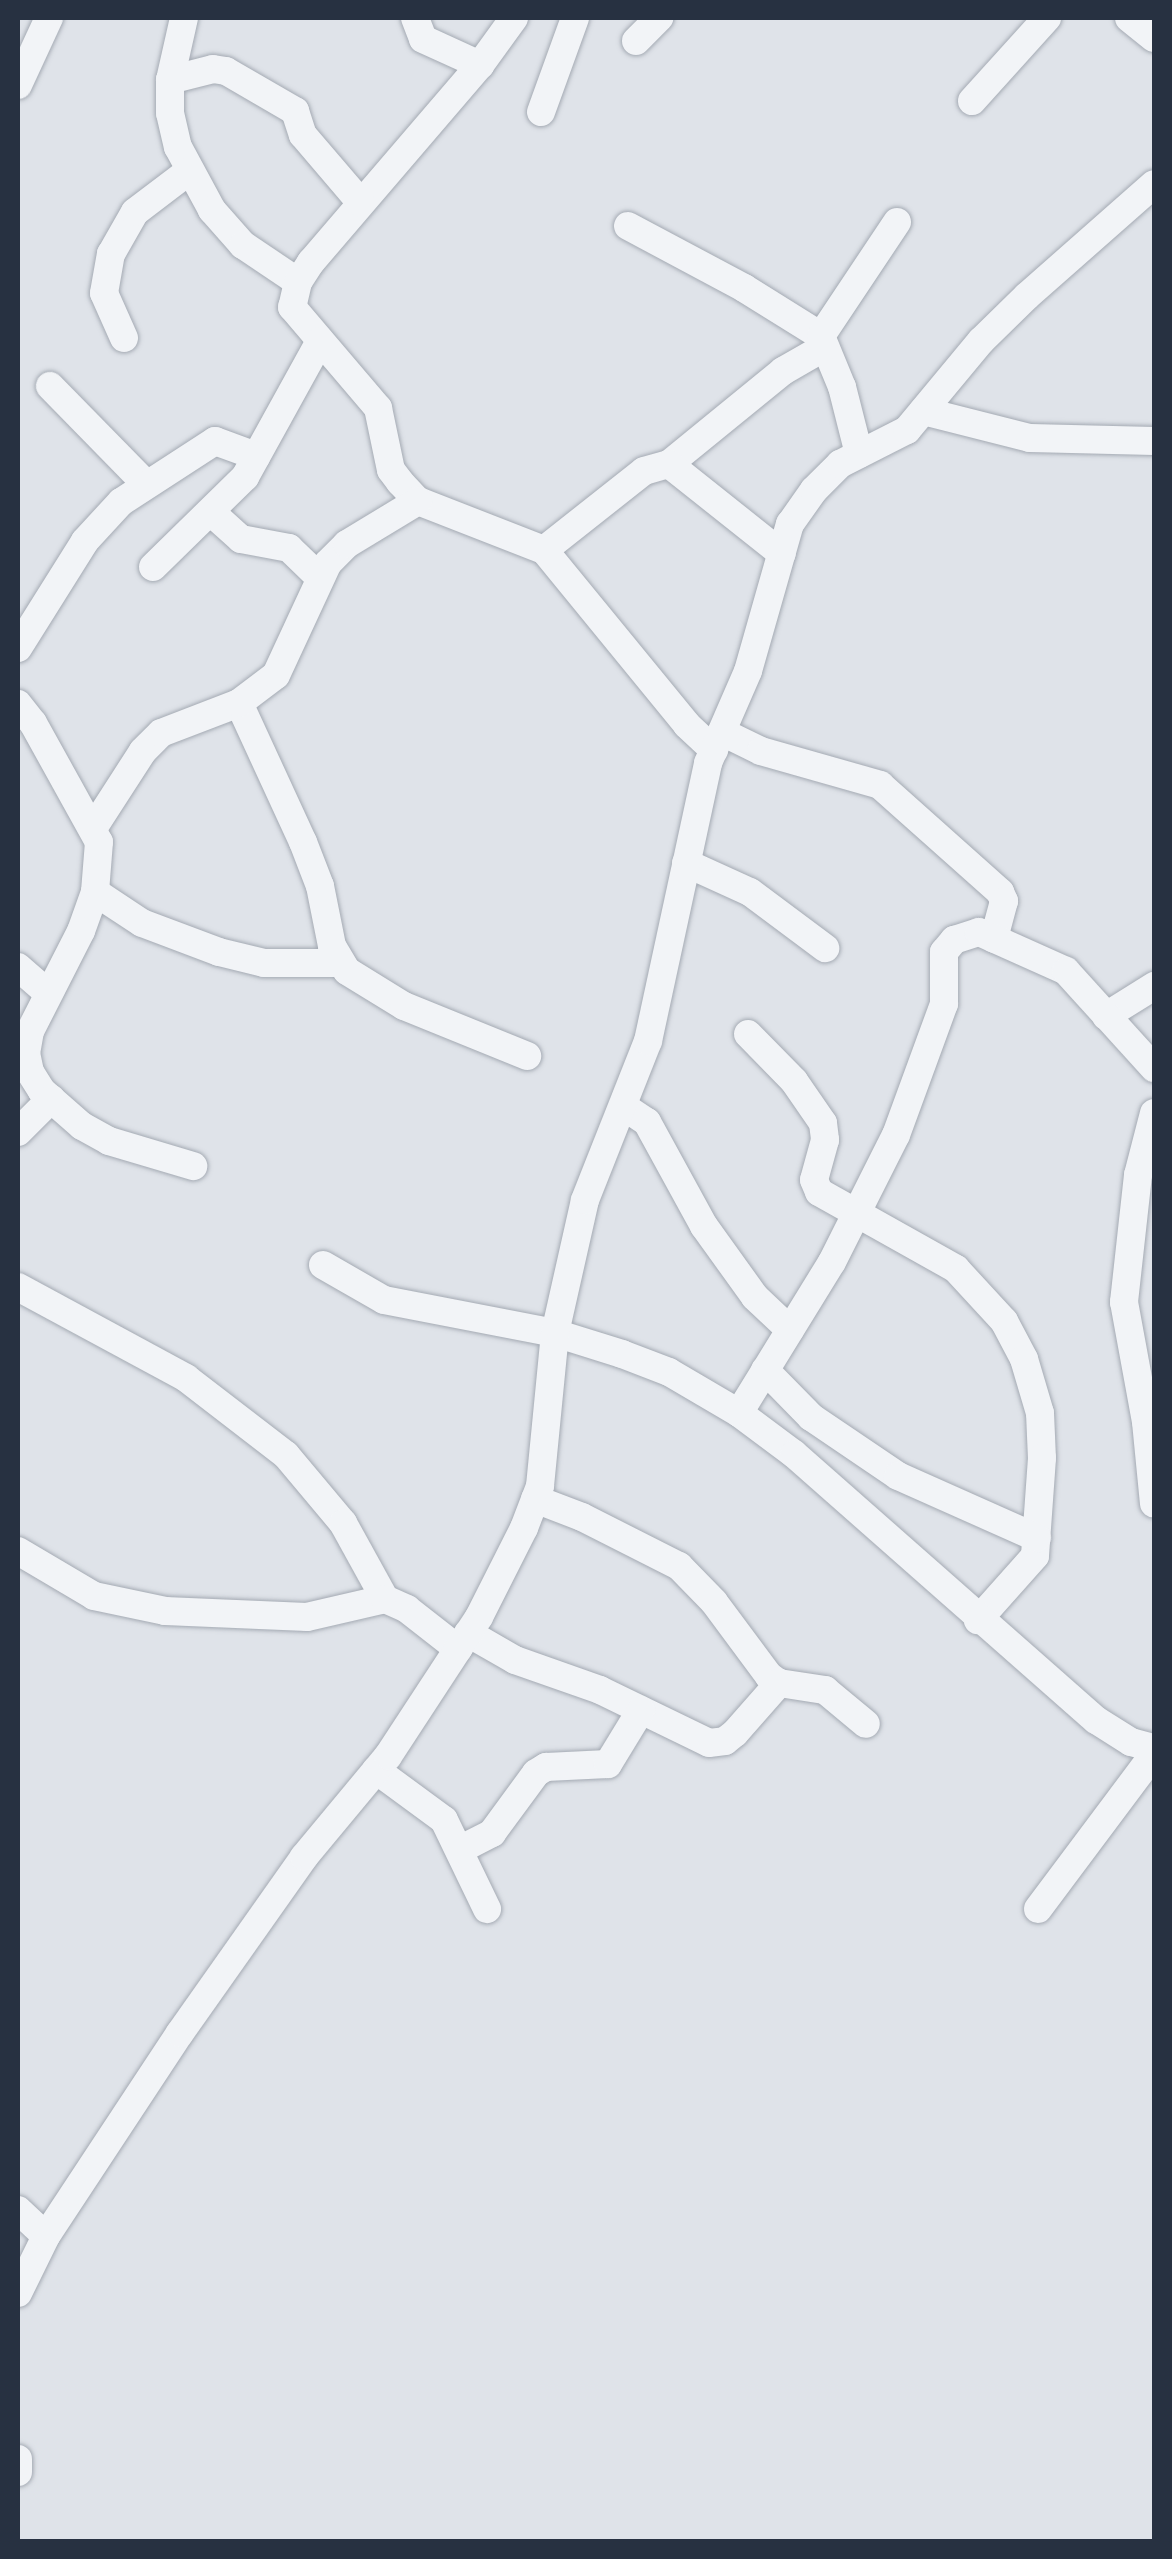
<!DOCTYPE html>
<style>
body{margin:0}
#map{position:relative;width:1172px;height:2559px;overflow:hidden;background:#dfe3e9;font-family:Karla,sans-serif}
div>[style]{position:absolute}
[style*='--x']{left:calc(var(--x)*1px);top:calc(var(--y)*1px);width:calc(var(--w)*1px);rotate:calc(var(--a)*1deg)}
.roads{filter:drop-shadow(0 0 2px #a4aab3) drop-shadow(0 0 2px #a4aab3)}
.minor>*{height:28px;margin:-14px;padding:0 14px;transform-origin:14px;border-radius:14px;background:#f2f4f7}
span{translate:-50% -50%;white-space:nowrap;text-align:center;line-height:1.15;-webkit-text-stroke:10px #eff2f6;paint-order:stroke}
.frame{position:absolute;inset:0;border:20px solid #273141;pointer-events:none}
</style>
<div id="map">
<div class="roads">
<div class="minor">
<i style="--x:184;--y:18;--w:64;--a:102.7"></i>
<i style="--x:170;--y:80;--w:33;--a:90"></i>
<i style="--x:170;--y:113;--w:35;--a:77"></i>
<i style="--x:178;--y:147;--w:72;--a:61.6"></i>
<i style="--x:212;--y:210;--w:47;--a:48.5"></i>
<i style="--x:243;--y:245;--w:66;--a:33.9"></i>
<i style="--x:415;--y:18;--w:22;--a:69"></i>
<i style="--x:423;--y:39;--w:63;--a:24.5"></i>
<i style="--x:514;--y:18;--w:58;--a:125.9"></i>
<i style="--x:480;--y:65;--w:260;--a:130.6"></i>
<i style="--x:311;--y:262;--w:24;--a:123"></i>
<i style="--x:298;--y:282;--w:26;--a:103"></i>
<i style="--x:292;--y:307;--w:133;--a:49.6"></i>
<i style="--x:378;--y:408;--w:63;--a:78.2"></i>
<i style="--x:391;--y:470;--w:15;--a:53"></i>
<i style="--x:400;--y:482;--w:26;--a:47"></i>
<i style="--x:418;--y:501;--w:135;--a:21.3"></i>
<i style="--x:544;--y:550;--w:226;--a:50.7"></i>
<i style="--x:687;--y:725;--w:37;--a:43"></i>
<i style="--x:1129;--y:18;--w:32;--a:39"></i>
<i style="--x:636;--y:41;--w:33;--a:-45"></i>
<i style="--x:170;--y:80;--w:44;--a:-14.3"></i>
<i style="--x:213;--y:69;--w:13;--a:9"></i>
<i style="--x:226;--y:71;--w:80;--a:30.1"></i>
<i style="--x:295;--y:111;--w:25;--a:72"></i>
<i style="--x:303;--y:135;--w:89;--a:49.5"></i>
<i style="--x:18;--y:85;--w:74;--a:-65.2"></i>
<i style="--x:972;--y:101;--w:112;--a:-47.9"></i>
<i style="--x:541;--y:112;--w:100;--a:-70.1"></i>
<i style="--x:628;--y:226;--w:132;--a:28.1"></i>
<i style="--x:744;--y:288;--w:91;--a:31.9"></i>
<i style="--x:124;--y:338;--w:49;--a:-114"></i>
<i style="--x:104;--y:293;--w:40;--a:-80"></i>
<i style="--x:111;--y:254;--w:48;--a:-60.3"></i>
<i style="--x:135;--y:212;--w:68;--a:-37.2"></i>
<i style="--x:50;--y:386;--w:137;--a:45.6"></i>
<i style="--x:923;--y:411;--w:110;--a:14.2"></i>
<i style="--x:1030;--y:438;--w:124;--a:1.4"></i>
<i style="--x:859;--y:454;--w:69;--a:-104.2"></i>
<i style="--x:842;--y:387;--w:55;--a:-112.4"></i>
<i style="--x:821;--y:336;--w:137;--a:-56.3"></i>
<i style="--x:669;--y:464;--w:147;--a:-39.2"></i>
<i style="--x:783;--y:371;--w:46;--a:-29.9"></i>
<i style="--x:212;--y:513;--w:39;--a:42"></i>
<i style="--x:241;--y:539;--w:49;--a:10.6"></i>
<i style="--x:289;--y:548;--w:42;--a:44"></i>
<i style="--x:544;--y:550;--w:127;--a:-38.3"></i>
<i style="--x:644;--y:471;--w:26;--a:-16"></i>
<i style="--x:669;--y:464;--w:144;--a:38.5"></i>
<i style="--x:153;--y:567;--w:129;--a:-44.4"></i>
<i style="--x:245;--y:477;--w:155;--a:-61.1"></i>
<i style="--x:18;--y:648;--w:126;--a:-57.9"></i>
<i style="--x:85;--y:541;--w:53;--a:-47.3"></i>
<i style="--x:121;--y:502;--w:112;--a:-33"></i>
<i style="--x:215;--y:441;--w:44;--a:20.1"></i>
<i style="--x:239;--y:703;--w:153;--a:65.3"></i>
<i style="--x:303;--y:842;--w:47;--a:68.9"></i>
<i style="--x:320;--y:886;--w:61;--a:78.7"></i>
<i style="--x:332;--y:946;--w:29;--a:59"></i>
<i style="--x:347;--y:971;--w:67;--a:31.6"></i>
<i style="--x:404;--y:1006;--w:133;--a:22.1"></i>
<i style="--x:18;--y:704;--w:24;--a:52"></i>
<i style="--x:33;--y:723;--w:136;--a:61"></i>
<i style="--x:99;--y:842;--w:50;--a:94.6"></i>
<i style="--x:95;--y:892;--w:41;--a:109.7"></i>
<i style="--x:81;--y:931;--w:112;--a:117"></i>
<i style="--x:30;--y:1031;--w:22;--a:100"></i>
<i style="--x:26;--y:1053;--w:19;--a:78"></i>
<i style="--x:30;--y:1072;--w:22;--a:58"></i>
<i style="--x:42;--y:1091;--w:53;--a:41.2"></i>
<i style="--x:82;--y:1126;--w:31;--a:29"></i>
<i style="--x:109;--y:1141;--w:88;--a:16.6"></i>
<i style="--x:722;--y:732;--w:43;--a:26"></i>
<i style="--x:761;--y:751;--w:124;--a:15.9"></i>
<i style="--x:880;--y:785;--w:161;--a:41.7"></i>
<i style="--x:1000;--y:892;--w:10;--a:66"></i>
<i style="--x:1004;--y:901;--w:39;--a:105"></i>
<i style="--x:94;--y:827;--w:90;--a:-57.2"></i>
<i style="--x:143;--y:751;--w:25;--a:-45"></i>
<i style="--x:161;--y:733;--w:84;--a:-21"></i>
<i style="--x:239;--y:703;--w:46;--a:-37.1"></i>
<i style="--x:276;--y:675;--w:123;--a:-65.1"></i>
<i style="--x:328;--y:563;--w:27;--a:-45"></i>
<i style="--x:347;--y:544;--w:83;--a:-31.2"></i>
<i style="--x:686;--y:863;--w:70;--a:24.4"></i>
<i style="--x:750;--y:892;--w:94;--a:36.7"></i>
<i style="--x:95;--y:892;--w:56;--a:33.4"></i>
<i style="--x:142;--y:923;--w:82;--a:20.6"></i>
<i style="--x:219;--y:952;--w:46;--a:13.7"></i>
<i style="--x:264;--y:963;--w:76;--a:0"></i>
<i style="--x:18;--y:967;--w:40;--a:41"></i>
<i style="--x:1106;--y:1016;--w:57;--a:-32"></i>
<i style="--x:748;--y:1034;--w:66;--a:45.6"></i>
<i style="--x:794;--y:1081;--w:51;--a:55.4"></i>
<i style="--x:823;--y:1123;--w:17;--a:83"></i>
<i style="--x:825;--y:1140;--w:41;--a:105.4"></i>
<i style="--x:814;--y:1180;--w:13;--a:67"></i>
<i style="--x:819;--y:1192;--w:157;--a:29.3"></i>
<i style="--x:956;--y:1269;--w:71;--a:47.3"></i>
<i style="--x:1004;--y:1321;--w:43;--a:62.2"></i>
<i style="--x:1024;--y:1359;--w:56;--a:73.5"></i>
<i style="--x:1040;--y:1413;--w:45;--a:87.5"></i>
<i style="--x:1042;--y:1458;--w:98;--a:94.1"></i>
<i style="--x:1035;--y:1556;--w:86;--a:131.7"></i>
<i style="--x:623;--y:1106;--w:29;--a:34"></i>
<i style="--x:647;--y:1122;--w:119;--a:61.3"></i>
<i style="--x:704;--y:1226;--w:87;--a:54.3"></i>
<i style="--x:755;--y:1297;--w:48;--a:43.3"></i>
<i style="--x:1154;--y:1113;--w:64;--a:104.5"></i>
<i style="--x:1138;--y:1175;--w:128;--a:96.3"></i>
<i style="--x:1124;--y:1302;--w:122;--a:79.6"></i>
<i style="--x:1146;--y:1422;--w:82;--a:84.4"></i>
<i style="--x:18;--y:1132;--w:47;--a:-45"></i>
<i style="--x:323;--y:1265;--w:70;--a:29.8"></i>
<i style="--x:384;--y:1300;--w:174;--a:10.9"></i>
<i style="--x:555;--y:1333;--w:70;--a:17.4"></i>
<i style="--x:622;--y:1354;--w:50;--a:21"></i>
<i style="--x:669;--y:1372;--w:81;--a:30.4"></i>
<i style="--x:739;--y:1413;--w:69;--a:36.7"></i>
<i style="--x:794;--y:1454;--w:402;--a:41.4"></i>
<i style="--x:1096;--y:1720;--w:41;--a:32.2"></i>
<i style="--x:1131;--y:1742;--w:24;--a:15"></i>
<i style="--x:18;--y:1287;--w:191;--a:28.4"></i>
<i style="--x:186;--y:1378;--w:126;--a:37.6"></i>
<i style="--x:286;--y:1455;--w:89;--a:50"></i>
<i style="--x:343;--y:1523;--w:87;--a:61.1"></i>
<i style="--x:765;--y:1370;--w:66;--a:45.6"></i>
<i style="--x:811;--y:1417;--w:105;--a:34.1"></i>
<i style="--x:898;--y:1476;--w:152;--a:24"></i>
<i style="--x:739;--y:1413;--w:177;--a:-58.4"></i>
<i style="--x:832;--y:1262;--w:142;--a:-63.3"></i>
<i style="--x:896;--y:1135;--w:140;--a:-69.9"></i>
<i style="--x:944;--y:1004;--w:52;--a:-90"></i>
<i style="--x:944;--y:952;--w:16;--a:-50"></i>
<i style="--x:954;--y:940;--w:26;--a:-18"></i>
<i style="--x:979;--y:932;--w:95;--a:24.1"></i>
<i style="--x:1066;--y:971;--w:131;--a:47.8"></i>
<i style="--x:535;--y:1499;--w:50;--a:21"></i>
<i style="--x:582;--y:1517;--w:109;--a:26.8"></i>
<i style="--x:679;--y:1566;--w:50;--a:45.8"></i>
<i style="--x:714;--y:1602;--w:92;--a:53.4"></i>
<i style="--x:769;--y:1676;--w:12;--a:35"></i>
<i style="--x:779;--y:1683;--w:47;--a:8.7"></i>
<i style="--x:825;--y:1690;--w:53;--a:39.7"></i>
<i style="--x:18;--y:1551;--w:88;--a:30.6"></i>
<i style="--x:94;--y:1596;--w:73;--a:11.9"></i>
<i style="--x:165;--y:1611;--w:142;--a:2.4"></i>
<i style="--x:307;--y:1617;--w:80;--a:-13"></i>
<i style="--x:385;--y:1599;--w:24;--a:24"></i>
<i style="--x:407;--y:1609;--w:65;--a:38.1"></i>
<i style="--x:468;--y:1633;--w:54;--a:29.9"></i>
<i style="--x:515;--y:1660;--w:90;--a:19.4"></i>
<i style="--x:600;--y:1690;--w:121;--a:25.9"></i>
<i style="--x:709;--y:1743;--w:16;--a:-7"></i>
<i style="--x:725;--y:1741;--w:13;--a:-39"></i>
<i style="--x:735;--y:1733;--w:67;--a:-48.7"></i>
<i style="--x:376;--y:1770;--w:84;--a:36.3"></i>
<i style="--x:444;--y:1820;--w:99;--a:64.2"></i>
<i style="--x:461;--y:1849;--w:35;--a:-27"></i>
<i style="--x:492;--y:1833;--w:74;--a:-53.7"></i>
<i style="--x:536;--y:1773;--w:12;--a:-31"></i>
<i style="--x:546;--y:1767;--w:62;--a:-2.8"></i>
<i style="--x:608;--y:1764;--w:63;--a:-58.6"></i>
<i style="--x:1038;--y:1909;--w:194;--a:-53.2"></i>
<i style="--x:18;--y:2210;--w:38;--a:43"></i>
<i style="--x:18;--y:2293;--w:64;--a:-63.8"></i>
<i style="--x:46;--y:2236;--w:243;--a:-56.6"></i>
<i style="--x:180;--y:2033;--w:215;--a:-54.8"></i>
<i style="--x:304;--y:1857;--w:131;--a:-50.3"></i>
<i style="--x:388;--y:1756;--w:166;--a:-56.8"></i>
<i style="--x:479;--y:1617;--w:100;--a:-63.2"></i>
<i style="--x:524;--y:1528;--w:45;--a:-69.1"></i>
<i style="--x:540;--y:1486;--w:154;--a:-84.4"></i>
<i style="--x:555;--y:1333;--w:136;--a:-77.3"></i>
<i style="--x:585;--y:1200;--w:171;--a:-68.4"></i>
<i style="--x:648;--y:1041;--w:284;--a:-77.8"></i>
<i style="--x:708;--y:763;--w:100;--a:-66.5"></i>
<i style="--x:748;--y:671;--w:153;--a:-74.1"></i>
<i style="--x:790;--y:524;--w:42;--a:-54.8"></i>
<i style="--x:814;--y:490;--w:37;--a:-45"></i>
<i style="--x:840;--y:464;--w:75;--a:-26.9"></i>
<i style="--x:907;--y:430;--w:116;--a:-50.3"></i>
<i style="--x:981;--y:341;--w:64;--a:-44.4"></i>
<i style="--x:1027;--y:296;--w:169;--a:-41.4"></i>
<i style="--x:18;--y:2459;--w:13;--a:90"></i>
</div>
</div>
<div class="frame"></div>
</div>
